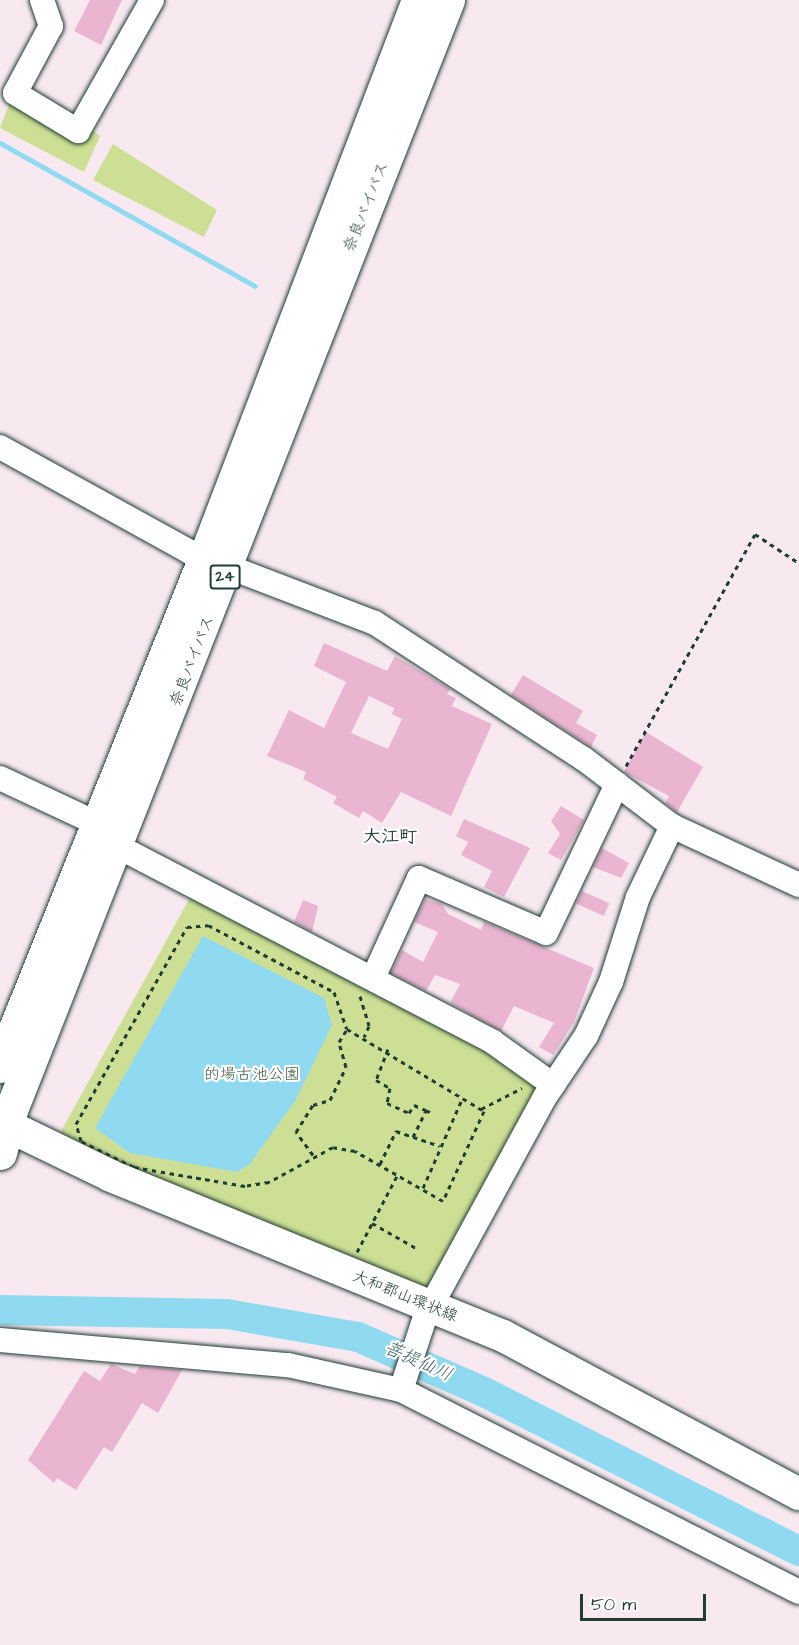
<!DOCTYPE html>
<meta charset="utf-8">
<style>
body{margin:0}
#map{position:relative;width:799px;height:1645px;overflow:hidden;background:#f8e9f1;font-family:"Architects Daughter","Klee One",sans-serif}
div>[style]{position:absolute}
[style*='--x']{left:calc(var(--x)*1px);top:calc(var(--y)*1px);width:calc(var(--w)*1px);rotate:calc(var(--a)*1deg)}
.green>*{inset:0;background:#cddf94}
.water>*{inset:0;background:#90daf1}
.stream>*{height:5px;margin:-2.5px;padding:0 2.5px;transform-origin:2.5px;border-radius:2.5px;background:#90daf1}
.river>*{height:30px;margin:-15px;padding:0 15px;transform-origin:15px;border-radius:15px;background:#90daf1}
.building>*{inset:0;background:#e9b5d1;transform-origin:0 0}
.path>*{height:3px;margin-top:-1.5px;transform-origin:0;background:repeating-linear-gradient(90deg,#1f3d34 0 4.5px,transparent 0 9px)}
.roads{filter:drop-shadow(0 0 2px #1f3d34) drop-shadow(0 0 2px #1f3d34)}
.minor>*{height:24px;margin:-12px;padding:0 12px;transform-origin:12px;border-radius:12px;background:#fff}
.major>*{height:32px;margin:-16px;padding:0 16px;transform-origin:16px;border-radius:16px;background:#fff}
.highway>*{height:33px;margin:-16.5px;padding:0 16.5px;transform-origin:16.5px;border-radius:16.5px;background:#fff}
span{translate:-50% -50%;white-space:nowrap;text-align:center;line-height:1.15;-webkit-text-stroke:4.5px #fff;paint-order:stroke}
.shield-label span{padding:2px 4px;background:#fff;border:2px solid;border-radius:4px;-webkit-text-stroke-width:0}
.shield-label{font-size:15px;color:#1f3d34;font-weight:700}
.street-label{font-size:16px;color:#1f3d34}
.park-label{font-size:16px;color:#425d47}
.neighbourhood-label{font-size:18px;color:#1f3d34;font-weight:700}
.water-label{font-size:18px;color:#3b6463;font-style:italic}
.scale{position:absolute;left:580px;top:1594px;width:126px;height:27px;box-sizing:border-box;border:3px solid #1f3d34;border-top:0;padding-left:8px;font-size:18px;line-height:21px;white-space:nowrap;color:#1f3d34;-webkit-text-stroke:4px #fff;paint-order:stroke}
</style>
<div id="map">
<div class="green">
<i style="clip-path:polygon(10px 102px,81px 143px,90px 129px,100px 136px,84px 172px,0 128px)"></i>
<i style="clip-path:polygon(113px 144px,217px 210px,204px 237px,93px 180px)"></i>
<i style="clip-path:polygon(193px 892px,492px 1048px,538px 1085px,430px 1290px,113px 1168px,59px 1135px)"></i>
</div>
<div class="water">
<i style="clip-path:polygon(203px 936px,324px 998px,332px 1025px,295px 1101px,249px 1165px,237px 1172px,130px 1153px,95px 1128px)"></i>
</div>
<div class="stream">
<i style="--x:0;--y:143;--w:292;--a:29.3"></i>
</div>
<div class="river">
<i style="--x:0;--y:1310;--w:227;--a:1"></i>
<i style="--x:227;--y:1314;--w:133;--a:10"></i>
<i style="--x:358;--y:1337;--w:137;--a:23.6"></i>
<i style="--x:484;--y:1392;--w:353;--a:26.8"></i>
</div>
<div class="building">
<i style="clip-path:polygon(90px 0,122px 0,101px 45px,74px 31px)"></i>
<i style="clip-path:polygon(evenodd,324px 643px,387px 671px,395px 656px,450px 689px,447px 694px,456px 698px,452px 706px,492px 724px,451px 816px,401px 792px,382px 823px,363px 811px,359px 818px,333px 803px,337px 797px,303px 779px,306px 772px,267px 756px,289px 710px,324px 728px,346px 682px,314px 666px,324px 643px,369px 696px,394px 708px,392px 714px,402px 719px,388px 749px,351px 733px,369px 696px)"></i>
<i style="clip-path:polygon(523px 675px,583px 711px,576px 723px,597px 735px,591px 747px,511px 695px)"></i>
<i style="clip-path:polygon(646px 732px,703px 767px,677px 812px,665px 803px,669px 796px,624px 772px)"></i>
<i style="clip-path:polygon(561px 806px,584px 820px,561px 860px,548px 853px,560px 834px,551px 821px)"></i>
<i style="clip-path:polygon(464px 819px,530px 848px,504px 897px,484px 887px,492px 871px,461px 855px,468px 842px,456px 836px)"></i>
<i style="clip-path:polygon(602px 848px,629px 863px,621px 878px,593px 867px)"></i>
<i style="left:582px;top:891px;width:30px;height:14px;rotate:24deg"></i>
<i style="clip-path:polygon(425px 899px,442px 904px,448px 914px,481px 930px,484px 922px,594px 968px,574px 1022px,553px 1055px,539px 1047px,554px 1023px,514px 1006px,501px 1031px,450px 1003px,460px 984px,435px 975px,426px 991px,391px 973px,402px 950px,423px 962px,438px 932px,414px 922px)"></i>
<i style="clip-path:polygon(303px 900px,318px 906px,312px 932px,294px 922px)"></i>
<i style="clip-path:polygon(111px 1364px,135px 1374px,140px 1366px,182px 1370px,158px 1413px,142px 1403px,112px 1452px,104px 1447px,76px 1490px,57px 1478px,54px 1483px,28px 1460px,84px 1371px,100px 1381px)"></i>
</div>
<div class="path">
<i style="--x:626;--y:766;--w:265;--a:-60.9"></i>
<i style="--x:755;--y:534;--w:53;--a:33.4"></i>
<i style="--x:208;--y:925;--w:143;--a:28"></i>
<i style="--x:334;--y:992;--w:39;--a:71"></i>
<i style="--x:347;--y:1029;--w:160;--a:30.9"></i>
<i style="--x:484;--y:1111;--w:99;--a:114.5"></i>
<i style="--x:443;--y:1201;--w:101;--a:-150.4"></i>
<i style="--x:355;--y:1151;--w:22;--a:-170"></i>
<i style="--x:333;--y:1147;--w:73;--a:151.3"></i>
<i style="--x:269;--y:1182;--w:24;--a:171"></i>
<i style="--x:245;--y:1186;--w:113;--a:-170.3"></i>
<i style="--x:134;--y:1167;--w:59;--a:-153.9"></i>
<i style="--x:81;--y:1141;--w:18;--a:-106"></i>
<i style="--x:76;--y:1124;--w:226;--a:-60.6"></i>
<i style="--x:187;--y:927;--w:21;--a:-5"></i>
<i style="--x:360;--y:996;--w:31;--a:73"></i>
<i style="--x:369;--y:1026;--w:12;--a:114"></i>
<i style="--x:388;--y:1049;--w:33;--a:111"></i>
<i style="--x:376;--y:1080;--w:16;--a:30"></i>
<i style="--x:390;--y:1088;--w:15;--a:101"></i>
<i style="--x:387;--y:1103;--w:24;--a:24"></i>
<i style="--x:409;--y:1113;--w:9;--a:-58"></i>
<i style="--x:414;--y:1105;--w:13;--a:23"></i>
<i style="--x:481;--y:1109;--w:46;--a:-27.1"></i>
<i style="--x:413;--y:1137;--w:30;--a:-64"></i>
<i style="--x:426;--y:1110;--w:8;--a:30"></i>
<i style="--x:313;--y:1155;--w:29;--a:-126"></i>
<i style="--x:296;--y:1132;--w:32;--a:-58"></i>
<i style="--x:313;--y:1105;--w:18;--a:-16"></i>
<i style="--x:330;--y:1100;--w:37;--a:-64"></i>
<i style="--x:346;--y:1067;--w:26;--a:-106"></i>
<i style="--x:339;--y:1042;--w:15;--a:-58"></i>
<i style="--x:380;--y:1164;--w:37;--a:-64"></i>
<i style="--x:396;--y:1131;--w:46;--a:18.8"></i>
<i style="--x:423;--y:1188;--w:99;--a:-66.3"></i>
<i style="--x:372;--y:1223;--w:51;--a:29.6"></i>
<i style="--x:357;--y:1252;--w:88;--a:-62.3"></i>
</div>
<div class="roads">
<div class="minor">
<i style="--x:42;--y:0;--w:28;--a:71"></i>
<i style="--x:51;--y:26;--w:76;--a:118.2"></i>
<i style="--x:15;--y:93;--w:74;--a:31.1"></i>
<i style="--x:78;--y:131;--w:150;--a:-60.5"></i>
<i style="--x:0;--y:447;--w:217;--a:28.9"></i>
<i style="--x:190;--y:552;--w:198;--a:21"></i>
<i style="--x:375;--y:623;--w:249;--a:33.1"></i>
<i style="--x:584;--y:759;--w:111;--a:37.3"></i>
<i style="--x:672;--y:826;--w:140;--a:24.9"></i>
<i style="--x:0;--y:778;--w:106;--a:25.1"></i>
<i style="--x:115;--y:845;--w:426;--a:27.5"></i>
<i style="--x:493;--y:1042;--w:74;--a:35.6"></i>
<i style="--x:373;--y:978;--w:110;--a:-65.3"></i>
<i style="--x:419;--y:878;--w:138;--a:23.4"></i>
<i style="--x:546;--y:933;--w:165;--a:-64.5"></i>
<i style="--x:0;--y:1340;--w:289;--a:5"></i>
<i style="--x:288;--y:1365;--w:116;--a:12.5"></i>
<i style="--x:401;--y:1390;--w:446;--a:26.9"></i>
<i style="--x:401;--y:1390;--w:77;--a:-71.8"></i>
<i style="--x:425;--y:1317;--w:251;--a:-61.4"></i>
<i style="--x:545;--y:1097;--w:73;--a:-56.1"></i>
<i style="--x:586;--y:1036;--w:60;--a:-65.2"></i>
<i style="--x:611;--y:982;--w:89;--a:-72.4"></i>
<i style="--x:638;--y:897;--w:79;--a:-64.4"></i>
</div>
<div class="major">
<i style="--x:0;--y:1122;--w:123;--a:25.9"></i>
<i style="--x:111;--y:1176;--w:423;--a:22.2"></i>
<i style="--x:503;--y:1336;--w:336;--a:28.1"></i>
</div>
<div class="highway">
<i style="--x:0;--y:1066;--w:538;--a:-68.06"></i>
<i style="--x:201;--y:567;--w:607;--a:-69.06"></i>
<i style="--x:0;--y:1153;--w:44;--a:-75.7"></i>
<i style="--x:11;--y:1110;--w:1193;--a:-68.51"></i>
</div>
</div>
<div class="shield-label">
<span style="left:225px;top:577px">24</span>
</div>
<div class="street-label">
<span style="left:366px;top:207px;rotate:-68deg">奈良バイパス</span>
<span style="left:192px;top:661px;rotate:-69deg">奈良バイパス</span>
<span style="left:405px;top:1296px;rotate:22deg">大和郡山環状線</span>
</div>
<div class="park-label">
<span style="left:252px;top:1074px">的場古池公園</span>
</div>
<div class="neighbourhood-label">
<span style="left:390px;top:837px">大江町</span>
</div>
<div class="water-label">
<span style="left:418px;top:1362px;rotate:24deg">菩提仙川</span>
</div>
<div class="scale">50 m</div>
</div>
